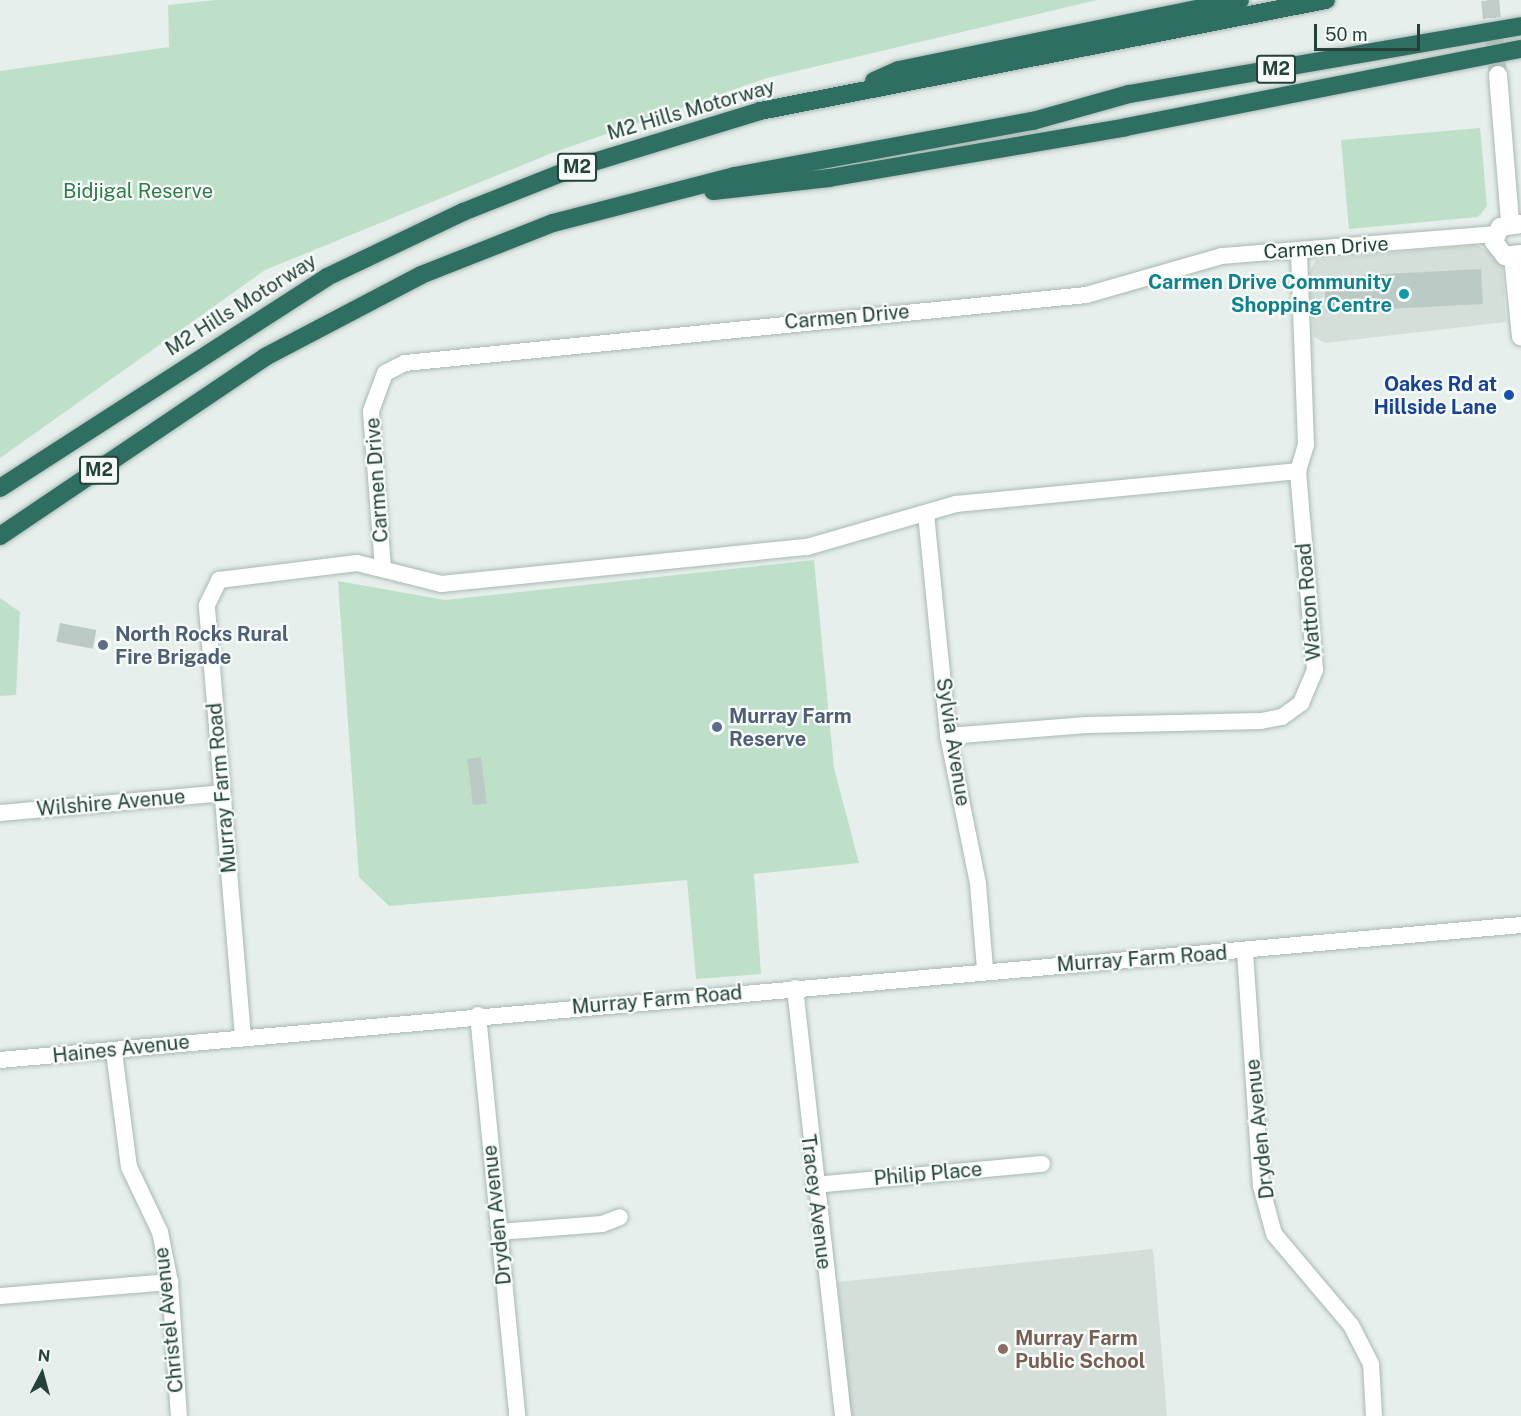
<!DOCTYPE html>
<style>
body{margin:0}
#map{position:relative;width:1521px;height:1416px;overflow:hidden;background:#e6efeb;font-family:"Public Sans",sans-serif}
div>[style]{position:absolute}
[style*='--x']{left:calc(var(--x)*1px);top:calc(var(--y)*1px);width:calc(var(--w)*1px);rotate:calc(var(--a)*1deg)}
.built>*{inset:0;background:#d4dfda}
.green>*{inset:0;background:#bfe0c8}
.building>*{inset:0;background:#bbcac4;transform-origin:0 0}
.secondary-tunnel>*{height:18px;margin-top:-9px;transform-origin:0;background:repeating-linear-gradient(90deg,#bfccc8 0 18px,transparent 0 27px)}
.roads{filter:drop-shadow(0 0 2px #a8b8b2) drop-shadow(0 0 2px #a8b8b2)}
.minor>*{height:16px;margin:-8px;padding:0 8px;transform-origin:8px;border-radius:8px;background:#fff}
.secondary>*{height:18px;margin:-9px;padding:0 9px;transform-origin:9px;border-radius:9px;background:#fff}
.motorway>*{height:18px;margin:-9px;padding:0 9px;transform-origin:9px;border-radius:9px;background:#2f6f62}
.dots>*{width:16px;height:16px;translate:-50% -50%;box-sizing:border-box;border:3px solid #f7fbf9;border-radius:50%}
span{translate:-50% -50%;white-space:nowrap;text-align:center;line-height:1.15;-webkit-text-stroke:4.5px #f7fbf9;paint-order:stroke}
.shield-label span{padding:2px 4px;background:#f7fbf9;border:2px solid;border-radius:4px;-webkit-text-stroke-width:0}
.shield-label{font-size:18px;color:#24423a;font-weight:700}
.street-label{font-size:20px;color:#24423a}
.park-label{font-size:20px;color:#2d7a4b}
.culture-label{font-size:20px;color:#0d838f;font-weight:700}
.right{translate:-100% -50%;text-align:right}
.transit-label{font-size:20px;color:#164399;font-weight:700}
.service-label{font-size:20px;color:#4e5e75;font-weight:700}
.left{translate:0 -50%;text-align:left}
.education-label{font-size:20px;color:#785e54;font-weight:700}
.north{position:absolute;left:12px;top:1344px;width:60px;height:60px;-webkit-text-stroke:4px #f7fbf9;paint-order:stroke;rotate:6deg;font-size:16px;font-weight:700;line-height:24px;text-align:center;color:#24423a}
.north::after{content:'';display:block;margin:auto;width:21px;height:27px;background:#24423a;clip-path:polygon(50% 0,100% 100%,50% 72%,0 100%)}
.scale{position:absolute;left:1314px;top:24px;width:106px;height:27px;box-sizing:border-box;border:3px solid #24423a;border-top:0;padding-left:8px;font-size:18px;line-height:21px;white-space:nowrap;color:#24423a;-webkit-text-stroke:4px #f7fbf9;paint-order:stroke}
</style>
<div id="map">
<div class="built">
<i style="clip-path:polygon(1476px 245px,1495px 254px,1502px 265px,1506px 322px,1325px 343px,1314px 337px,1308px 275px,1316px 260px)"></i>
<i style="clip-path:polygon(1153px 1249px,1167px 1416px,849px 1416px,838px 1282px)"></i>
</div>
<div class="green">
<i style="clip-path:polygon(216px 0,1097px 0,767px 78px,552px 153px,265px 270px,0 458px,0 71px,169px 47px,168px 5px)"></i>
<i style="clip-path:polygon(1480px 128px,1487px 206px,1478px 217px,1349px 229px,1341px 140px)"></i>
<i style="clip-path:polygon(814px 560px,834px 768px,859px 863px,754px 874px,761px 974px,696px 979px,687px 880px,389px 906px,359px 877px,338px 581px,445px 600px)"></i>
<i style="clip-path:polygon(0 598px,20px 612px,16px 695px,0 696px)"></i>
</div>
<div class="building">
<i style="left:1481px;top:269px;width:35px;height:157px;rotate:87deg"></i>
<i style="left:60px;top:623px;width:37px;height:19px;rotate:11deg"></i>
<i style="left:481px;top:757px;width:47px;height:14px;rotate:83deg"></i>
</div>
<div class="secondary-tunnel">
<i style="--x:1490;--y:0;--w:75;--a:83.9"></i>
</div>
<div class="roads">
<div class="minor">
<i style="--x:926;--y:514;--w:223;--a:84.3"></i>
<i style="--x:948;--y:736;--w:151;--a:78.5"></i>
<i style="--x:978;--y:884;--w:86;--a:85.3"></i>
<i style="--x:383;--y:568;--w:157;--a:-94.4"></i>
<i style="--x:371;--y:411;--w:40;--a:-69.8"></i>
<i style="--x:385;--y:373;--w:22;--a:-27"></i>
<i style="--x:405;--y:363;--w:684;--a:-5.7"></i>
<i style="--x:1086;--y:295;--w:141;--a:-16"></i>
<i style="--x:1222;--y:256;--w:274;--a:-4.6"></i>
<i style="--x:948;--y:736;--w:139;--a:-4.5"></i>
<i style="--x:1087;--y:725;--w:174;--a:-1.3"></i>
<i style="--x:1261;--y:721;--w:21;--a:-11"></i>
<i style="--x:1282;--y:717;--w:24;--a:-36"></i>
<i style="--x:1301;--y:703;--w:36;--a:-67"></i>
<i style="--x:1315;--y:670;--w:200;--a:-94.9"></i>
<i style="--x:1298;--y:471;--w:27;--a:-73"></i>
<i style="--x:1306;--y:445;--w:195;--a:-92.1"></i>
<i style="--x:0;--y:813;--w:223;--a:-5.1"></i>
<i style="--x:1245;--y:952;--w:235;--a:86.1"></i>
<i style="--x:1261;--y:1186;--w:50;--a:74.8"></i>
<i style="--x:1274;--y:1234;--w:119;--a:49.8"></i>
<i style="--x:1351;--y:1325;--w:44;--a:62.9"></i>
<i style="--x:1371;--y:1364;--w:52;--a:86.7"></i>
<i style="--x:795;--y:988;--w:431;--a:83.6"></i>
<i style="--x:478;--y:1015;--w:403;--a:84.4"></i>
<i style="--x:243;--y:1037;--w:433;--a:-94.8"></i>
<i style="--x:207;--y:605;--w:28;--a:-64"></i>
<i style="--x:219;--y:580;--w:139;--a:-7"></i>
<i style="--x:357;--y:563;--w:87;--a:14"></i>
<i style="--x:441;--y:584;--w:368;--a:-5.8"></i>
<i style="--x:807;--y:547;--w:155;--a:-16.1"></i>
<i style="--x:956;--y:504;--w:344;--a:-5.5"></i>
<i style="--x:114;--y:1052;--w:116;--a:82.6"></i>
<i style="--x:129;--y:1167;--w:72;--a:64.5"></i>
<i style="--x:160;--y:1232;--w:51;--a:78.7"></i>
<i style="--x:170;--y:1282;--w:134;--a:86.2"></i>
<i style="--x:0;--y:1060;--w:1527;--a:-5.07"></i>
<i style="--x:814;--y:1185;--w:229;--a:-5.3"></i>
<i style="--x:499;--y:1232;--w:103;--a:-4.4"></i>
<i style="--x:602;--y:1224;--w:19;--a:-21"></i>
<i style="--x:0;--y:1296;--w:171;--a:-4.7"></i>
</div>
<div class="secondary">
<i style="--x:1498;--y:75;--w:147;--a:85.3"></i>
<i style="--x:1520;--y:224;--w:20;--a:171"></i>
<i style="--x:1500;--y:227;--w:16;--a:112"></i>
<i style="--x:1494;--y:242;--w:18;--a:52"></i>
<i style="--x:1505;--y:256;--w:16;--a:-7"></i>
<i style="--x:1513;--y:257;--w:80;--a:84.3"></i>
</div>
<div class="motorway">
<i style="--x:874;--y:81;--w:27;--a:-24"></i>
<i style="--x:899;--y:70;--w:348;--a:-11.6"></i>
<i style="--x:713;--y:191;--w:117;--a:-6.4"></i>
<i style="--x:829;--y:178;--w:301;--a:-9.7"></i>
<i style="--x:1126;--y:127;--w:403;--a:-11.2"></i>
<i style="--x:0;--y:488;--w:389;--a:-32.8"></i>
<i style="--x:327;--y:277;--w:151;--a:-25.5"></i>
<i style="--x:463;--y:212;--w:119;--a:-21.6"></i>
<i style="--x:574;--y:168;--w:195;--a:-17"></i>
<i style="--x:760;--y:111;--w:577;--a:-11.1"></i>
<i style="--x:0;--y:536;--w:320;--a:-34"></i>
<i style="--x:265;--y:357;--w:176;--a:-27.7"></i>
<i style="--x:421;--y:275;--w:142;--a:-21.5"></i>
<i style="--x:553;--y:223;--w:188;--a:-14.5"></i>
<i style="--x:735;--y:176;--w:303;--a:-10.5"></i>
<i style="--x:1033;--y:121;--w:100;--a:-15.7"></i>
<i style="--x:1129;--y:94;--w:398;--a:-9.8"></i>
</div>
</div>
<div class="dots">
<i style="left:1404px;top:294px;background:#0f9aa8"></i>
<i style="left:1509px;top:395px;background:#1a4fb4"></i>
<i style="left:103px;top:645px;background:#5c6f8a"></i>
<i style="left:717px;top:727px;background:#5c6f8a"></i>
<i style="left:1003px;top:1349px;background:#8d6e63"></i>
</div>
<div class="shield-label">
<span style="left:1276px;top:69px">M2</span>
<span style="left:577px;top:167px">M2</span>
<span style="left:99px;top:470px">M2</span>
</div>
<div class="street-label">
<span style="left:691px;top:110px;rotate:-16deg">M2 Hills Motorway</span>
<span style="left:1326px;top:248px;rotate:-4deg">Carmen Drive</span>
<span style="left:241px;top:305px;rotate:-32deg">M2 Hills Motorway</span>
<span style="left:847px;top:317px;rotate:-5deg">Carmen Drive</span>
<span style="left:377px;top:480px;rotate:-94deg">Carmen Drive</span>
<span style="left:1309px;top:602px;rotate:-95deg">Watton Road</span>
<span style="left:953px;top:742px;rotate:81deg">Sylvia Avenue</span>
<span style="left:222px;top:788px;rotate:-95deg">Murray Farm Road</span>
<span style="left:111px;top:803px;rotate:-5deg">Wilshire Avenue</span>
<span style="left:1142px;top:959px;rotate:-4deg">Murray Farm Road</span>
<span style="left:657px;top:1000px;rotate:-5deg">Murray Farm Road</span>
<span style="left:121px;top:1049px;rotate:-6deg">Haines Avenue</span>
<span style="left:1260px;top:1129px;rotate:-96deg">Dryden Avenue</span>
<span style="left:928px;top:1174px;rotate:-5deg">Philip Place</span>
<span style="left:816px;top:1202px;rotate:83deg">Tracey Avenue</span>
<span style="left:497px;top:1215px;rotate:-96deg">Dryden Avenue</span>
<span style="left:169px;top:1320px;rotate:-96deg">Christel Avenue</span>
</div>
<div class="park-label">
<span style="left:138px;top:191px">Bidjigal Reserve</span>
</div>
<div class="culture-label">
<span class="right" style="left:1392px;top:294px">Carmen Drive Community<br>Shopping Centre</span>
</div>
<div class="transit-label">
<span class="right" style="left:1497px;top:396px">Oakes Rd at<br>Hillside Lane</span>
</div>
<div class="service-label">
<span class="left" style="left:115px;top:646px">North Rocks Rural<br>Fire Brigade</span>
<span class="left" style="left:729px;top:728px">Murray Farm<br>Reserve</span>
</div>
<div class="education-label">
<span class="left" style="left:1015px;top:1350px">Murray Farm<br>Public School</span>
</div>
<div class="north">N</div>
<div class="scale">50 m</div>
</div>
